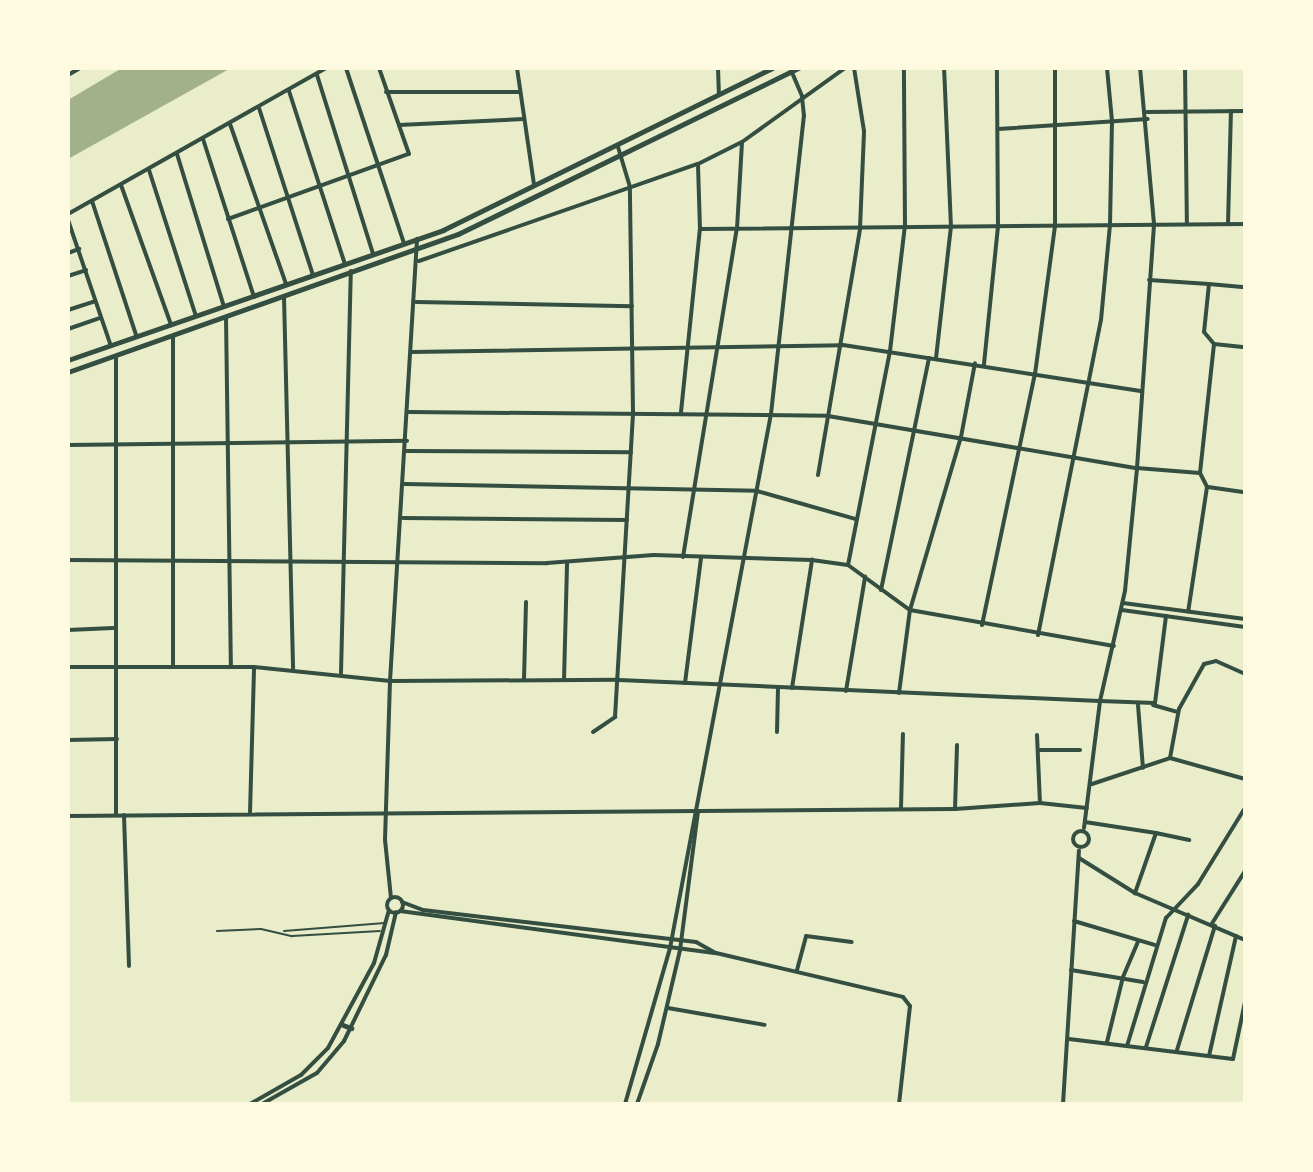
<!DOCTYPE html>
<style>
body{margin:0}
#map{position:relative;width:1313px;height:1172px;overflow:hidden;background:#e9edc9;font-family:Arial,sans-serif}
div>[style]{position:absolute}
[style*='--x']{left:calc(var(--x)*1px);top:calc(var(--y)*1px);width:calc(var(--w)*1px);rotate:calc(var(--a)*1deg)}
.water>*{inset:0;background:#a3b18a}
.service>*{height:2px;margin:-1px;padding:0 1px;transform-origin:1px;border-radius:1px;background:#344e41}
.minor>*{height:4px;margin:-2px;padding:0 2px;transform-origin:2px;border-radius:2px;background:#344e41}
.tertiary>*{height:4px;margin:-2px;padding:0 2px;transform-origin:2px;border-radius:2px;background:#344e41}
.tertiary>.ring{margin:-2px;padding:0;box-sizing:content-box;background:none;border:4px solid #344e41;border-radius:50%}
.secondary>*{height:5px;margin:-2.5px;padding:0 2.5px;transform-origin:2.5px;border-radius:2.5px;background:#344e41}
span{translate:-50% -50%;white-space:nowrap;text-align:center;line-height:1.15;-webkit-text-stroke:6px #fefae0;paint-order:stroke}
.frame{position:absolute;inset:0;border:70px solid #fefae0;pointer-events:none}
</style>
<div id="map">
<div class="water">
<i style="clip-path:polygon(122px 68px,231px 68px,68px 159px,68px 100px)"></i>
</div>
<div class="service">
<i style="--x:217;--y:931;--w:44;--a:-2.6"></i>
<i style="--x:261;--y:929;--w:32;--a:13"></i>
<i style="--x:292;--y:936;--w:88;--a:-3.3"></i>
<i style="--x:284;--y:931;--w:101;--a:-4.5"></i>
</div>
<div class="minor">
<i style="--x:346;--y:68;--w:184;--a:71.7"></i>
<i style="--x:517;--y:68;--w:117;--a:81.7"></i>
<i style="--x:718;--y:68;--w:25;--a:88"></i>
<i style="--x:1185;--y:68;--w:156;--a:89.3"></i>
<i style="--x:317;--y:75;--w:188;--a:72.6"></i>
<i style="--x:289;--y:91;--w:182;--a:72.1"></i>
<i style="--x:386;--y:92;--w:134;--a:0"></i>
<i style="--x:259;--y:108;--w:176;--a:72.1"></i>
<i style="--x:1147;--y:112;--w:98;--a:-0.6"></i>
<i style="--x:230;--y:124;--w:170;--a:70.7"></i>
<i style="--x:399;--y:125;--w:125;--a:-2.7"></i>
<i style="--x:998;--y:129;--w:150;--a:-3.8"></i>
<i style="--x:203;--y:139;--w:166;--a:72.1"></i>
<i style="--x:177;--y:154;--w:160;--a:72.9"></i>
<i style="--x:149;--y:170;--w:153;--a:72.2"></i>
<i style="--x:121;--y:185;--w:149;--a:70.3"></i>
<i style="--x:92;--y:201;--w:141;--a:71.8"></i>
<i style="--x:68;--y:214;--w:296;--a:-29.5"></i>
<i style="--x:228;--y:219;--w:192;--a:-19.8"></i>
<i style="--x:409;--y:154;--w:91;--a:-109.2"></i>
<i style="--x:68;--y:220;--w:133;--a:71.2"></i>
<i style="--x:1228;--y:224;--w:113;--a:-88.5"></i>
<i style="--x:700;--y:229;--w:545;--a:-0.53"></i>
<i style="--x:68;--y:253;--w:12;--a:-20"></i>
<i style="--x:419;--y:261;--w:295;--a:-19.2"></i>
<i style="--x:698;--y:164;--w:49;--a:-26.6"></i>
<i style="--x:742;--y:142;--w:127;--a:-35.7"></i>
<i style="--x:68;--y:276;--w:19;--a:-18"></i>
<i style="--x:1149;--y:280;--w:60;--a:3.8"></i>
<i style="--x:1209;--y:284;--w:48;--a:95.9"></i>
<i style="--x:1204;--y:332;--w:16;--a:50"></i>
<i style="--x:1214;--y:344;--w:130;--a:96.2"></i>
<i style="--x:1200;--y:473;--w:16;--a:63"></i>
<i style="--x:1207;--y:487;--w:126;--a:98.6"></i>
<i style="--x:1209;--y:284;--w:36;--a:5"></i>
<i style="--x:284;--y:297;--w:372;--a:88.6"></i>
<i style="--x:416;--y:302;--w:216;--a:1.1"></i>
<i style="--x:68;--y:310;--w:28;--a:-18"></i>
<i style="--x:226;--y:317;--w:350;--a:89.2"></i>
<i style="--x:68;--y:329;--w:34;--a:-19"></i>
<i style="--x:173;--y:336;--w:331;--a:90"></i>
<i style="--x:1214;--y:344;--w:31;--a:6"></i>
<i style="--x:412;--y:352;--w:431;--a:-0.9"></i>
<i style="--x:843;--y:345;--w:301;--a:8.8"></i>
<i style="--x:116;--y:356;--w:459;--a:90"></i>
<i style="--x:936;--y:358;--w:132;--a:-83.5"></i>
<i style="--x:951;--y:227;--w:159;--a:-92.5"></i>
<i style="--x:984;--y:364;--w:138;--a:-84.2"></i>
<i style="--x:998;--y:227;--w:159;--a:-90.4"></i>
<i style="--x:409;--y:412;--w:419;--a:0.5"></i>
<i style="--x:828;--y:416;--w:313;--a:9.6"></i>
<i style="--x:1137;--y:468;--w:63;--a:4.5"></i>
<i style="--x:681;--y:412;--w:184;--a:-84.1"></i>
<i style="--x:700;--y:229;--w:65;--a:-91.8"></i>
<i style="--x:68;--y:445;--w:339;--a:-0.7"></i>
<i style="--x:407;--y:451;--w:224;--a:0.3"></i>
<i style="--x:818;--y:475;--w:251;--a:-80.3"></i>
<i style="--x:860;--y:228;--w:97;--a:-87.6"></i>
<i style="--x:864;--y:131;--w:64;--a:-99"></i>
<i style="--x:405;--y:484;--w:352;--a:1.1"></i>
<i style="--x:757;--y:491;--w:102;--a:15.9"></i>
<i style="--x:1208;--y:487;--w:37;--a:8"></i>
<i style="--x:403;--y:518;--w:224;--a:0.5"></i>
<i style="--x:683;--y:557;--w:332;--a:-80.7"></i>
<i style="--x:737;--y:229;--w:87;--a:-86.7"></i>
<i style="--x:68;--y:560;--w:479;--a:0.4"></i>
<i style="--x:547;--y:563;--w:107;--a:-4.3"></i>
<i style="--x:654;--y:555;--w:158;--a:1.8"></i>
<i style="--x:812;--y:560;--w:36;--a:8"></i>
<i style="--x:848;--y:565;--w:77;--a:36"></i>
<i style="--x:910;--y:610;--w:207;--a:10"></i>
<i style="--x:848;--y:565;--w:218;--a:-78.9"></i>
<i style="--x:890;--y:351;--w:126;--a:-83.2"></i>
<i style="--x:905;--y:226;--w:158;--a:-90.4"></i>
<i style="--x:881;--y:590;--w:237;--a:-78.3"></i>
<i style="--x:982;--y:625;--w:257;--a:-78.1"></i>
<i style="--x:1035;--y:374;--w:149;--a:-82.3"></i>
<i style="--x:1055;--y:226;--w:158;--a:-90"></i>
<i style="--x:68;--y:630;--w:45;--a:-2.5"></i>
<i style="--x:1038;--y:635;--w:321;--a:-78.7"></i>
<i style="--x:1101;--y:320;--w:95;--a:-84.6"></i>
<i style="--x:1110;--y:225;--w:104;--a:-88.9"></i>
<i style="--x:1112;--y:121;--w:53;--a:-95.4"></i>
<i style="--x:341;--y:673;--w:402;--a:-88.6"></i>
<i style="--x:524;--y:679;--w:77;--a:-88.5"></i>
<i style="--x:564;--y:680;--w:117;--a:-88.5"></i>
<i style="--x:685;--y:683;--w:126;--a:-82.7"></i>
<i style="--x:792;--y:688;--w:130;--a:-81.1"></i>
<i style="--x:846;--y:691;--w:116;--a:-80.5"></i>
<i style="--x:899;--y:693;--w:84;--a:-82.5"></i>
<i style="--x:910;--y:610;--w:180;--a:-73.6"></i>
<i style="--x:961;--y:437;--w:75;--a:-79.3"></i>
<i style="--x:1100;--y:701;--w:55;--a:2.1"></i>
<i style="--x:1155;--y:703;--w:88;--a:-82.8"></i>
<i style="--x:1138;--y:705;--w:63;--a:85.5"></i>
<i style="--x:1153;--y:705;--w:26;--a:16"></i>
<i style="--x:593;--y:732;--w:27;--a:-34"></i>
<i style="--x:615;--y:717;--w:306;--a:-86.6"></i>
<i style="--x:633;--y:412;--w:225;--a:-90.8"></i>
<i style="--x:630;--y:187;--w:42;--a:-106.7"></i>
<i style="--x:777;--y:732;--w:44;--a:-88.7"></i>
<i style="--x:1037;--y:735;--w:68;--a:87.5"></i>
<i style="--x:68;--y:740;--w:49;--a:-1.2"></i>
<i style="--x:1038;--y:750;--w:42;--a:0"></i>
<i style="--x:1170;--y:758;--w:78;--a:15.6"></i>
<i style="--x:1092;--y:784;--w:82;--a:-18.4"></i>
<i style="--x:1170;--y:758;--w:50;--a:-79.6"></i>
<i style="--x:1179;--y:709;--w:51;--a:-60.9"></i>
<i style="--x:1204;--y:664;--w:12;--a:-14"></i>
<i style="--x:1216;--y:661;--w:32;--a:24"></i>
<i style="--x:901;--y:808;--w:74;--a:-88.5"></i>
<i style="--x:955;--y:809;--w:64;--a:-88.2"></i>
<i style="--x:250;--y:813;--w:146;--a:-88.4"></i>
<i style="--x:124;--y:815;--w:151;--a:88.1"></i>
<i style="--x:1085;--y:822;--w:72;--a:8.8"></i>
<i style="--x:1156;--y:833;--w:64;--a:109.3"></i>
<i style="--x:1156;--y:833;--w:34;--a:12"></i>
<i style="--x:1074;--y:921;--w:84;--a:16.5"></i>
<i style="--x:1211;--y:925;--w:64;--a:-57.8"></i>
<i style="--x:716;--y:953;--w:192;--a:13.2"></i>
<i style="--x:903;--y:997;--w:11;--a:52"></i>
<i style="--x:910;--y:1006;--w:99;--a:96.4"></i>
<i style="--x:797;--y:970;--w:35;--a:-75"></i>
<i style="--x:806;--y:936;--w:46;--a:7.4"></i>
<i style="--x:1071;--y:970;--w:73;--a:9.5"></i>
<i style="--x:668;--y:1008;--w:98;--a:9.9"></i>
<i style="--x:1069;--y:1039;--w:165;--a:7"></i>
<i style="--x:1233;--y:1059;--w:58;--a:-78.1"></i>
<i style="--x:1107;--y:1042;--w:67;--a:-76.2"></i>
<i style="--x:1123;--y:977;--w:39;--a:-67"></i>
<i style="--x:1127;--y:1046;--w:134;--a:-73.1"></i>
<i style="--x:1166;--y:918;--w:47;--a:-46.7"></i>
<i style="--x:1198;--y:884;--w:89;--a:-58.3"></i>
<i style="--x:1146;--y:1047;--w:139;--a:-72.3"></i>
<i style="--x:1177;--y:1050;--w:130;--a:-73"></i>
<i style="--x:1209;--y:1056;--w:123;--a:-77.3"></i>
</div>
<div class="tertiary">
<i style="--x:68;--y:75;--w:14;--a:-30"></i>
<i style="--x:1123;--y:603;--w:123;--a:7.5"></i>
<i style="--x:1122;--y:610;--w:124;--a:7.9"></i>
<i style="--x:68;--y:667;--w:186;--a:0"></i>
<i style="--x:254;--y:667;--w:137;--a:5.9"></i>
<i style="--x:390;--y:681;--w:229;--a:-0.3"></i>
<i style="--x:619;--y:680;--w:481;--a:2.5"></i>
<i style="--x:68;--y:816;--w:887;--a:-0.45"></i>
<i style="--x:955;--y:809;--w:85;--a:-4"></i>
<i style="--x:1040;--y:803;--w:47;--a:6.1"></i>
<i style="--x:1084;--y:828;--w:128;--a:-82.8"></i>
<i style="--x:1100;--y:701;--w:113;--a:-77.2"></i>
<i style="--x:1125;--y:591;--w:124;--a:-84.4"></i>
<i style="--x:1137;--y:468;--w:245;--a:-86"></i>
<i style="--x:1154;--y:224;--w:157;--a:-95.1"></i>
<i class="ring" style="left:1073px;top:831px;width:12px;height:12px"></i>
<i style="--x:1079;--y:858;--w:66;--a:32"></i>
<i style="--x:1135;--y:893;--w:120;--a:23.1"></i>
<i class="ring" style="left:387px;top:897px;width:12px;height:12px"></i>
<i style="--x:391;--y:898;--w:58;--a:-95.9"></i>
<i style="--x:385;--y:840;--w:159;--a:-88.2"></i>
<i style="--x:390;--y:681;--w:443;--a:-86.5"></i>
<i style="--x:402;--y:902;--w:22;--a:21"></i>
<i style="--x:423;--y:910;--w:275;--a:6.7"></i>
<i style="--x:696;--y:942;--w:23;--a:29"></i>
<i style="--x:400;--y:911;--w:317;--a:7.6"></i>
<i style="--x:250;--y:1104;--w:59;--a:-29.6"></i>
<i style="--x:301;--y:1075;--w:38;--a:-45"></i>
<i style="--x:328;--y:1048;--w:97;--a:-61.6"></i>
<i style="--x:374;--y:963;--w:55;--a:-74.2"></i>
<i style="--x:262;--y:1104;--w:63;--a:-29.4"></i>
<i style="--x:317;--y:1073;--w:42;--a:-49.8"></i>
<i style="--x:344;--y:1041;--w:96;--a:-64"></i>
<i style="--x:386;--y:955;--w:44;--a:-76.9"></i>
<i style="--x:625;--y:1104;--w:162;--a:-73.9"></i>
<i style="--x:670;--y:948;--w:543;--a:-79.29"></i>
<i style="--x:771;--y:414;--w:300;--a:-83.7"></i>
<i style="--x:804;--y:116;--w:20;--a:-96"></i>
<i style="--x:802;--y:96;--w:30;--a:-113"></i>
<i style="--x:637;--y:1104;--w:64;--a:-70.7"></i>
<i style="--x:658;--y:1044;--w:97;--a:-76.8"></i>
<i style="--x:680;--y:950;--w:139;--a:-82.6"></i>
<i style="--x:1063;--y:1104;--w:254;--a:-86.4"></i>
</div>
<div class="secondary">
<i style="--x:68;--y:360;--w:397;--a:-19.1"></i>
<i style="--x:443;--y:230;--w:367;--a:-26.2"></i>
<i style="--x:68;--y:372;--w:414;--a:-19.5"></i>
<i style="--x:458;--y:234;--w:379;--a:-26"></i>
<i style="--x:343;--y:1025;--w:9;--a:21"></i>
</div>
<div class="frame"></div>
</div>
